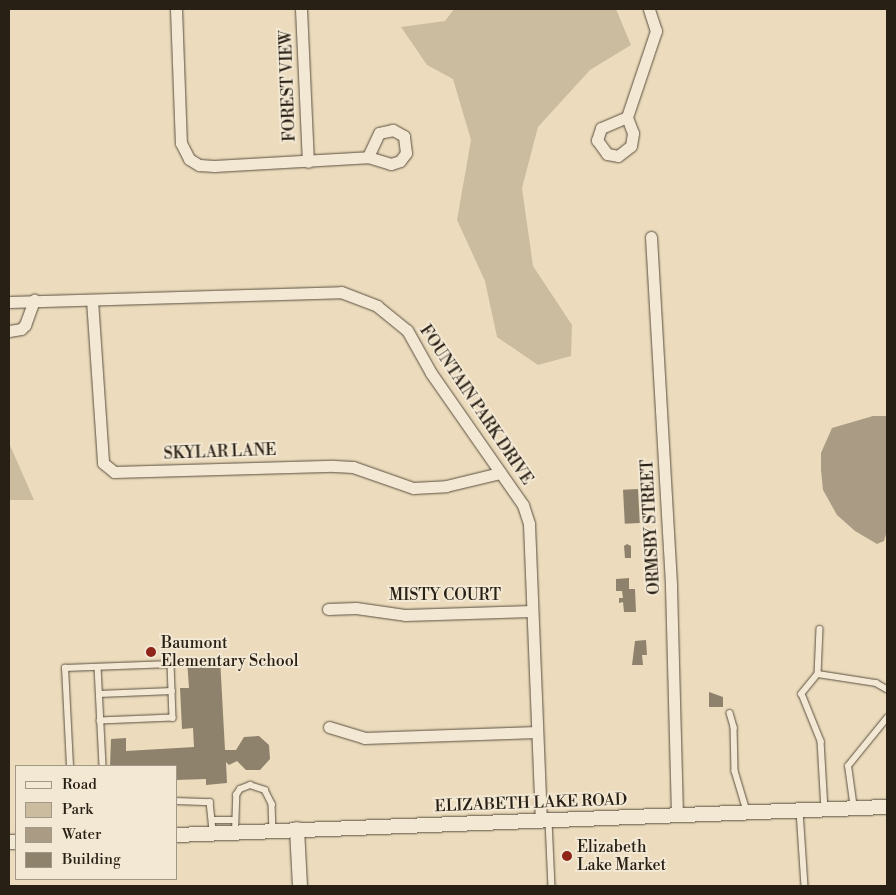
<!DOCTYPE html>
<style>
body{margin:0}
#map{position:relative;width:896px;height:895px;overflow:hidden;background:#ecdcbd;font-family:"Libre Bodoni",serif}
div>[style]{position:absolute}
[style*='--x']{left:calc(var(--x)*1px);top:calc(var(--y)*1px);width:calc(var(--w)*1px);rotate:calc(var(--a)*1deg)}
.green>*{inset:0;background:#cbbca0}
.water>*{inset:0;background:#aa9c84}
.building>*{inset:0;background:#8e826c;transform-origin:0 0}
.roads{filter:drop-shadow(0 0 1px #5a4f3f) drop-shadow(0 0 1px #5a4f3f)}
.service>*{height:5.5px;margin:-2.75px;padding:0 2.75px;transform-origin:2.75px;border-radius:2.75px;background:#f3e8d4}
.minor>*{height:11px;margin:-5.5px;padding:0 5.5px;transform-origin:5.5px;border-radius:5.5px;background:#f3e8d4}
.tertiary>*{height:14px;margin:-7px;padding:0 7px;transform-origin:7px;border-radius:7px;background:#f3e8d4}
.dots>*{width:14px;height:14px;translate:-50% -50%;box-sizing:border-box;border:2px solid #f3e8d4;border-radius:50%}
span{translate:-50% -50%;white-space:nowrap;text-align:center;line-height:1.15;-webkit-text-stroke:4px #f3e8d4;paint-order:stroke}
.street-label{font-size:16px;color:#292015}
.poi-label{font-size:16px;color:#292015}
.left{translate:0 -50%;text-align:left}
.frame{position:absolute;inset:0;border:10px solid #292015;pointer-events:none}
.legend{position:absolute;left:15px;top:765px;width:162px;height:115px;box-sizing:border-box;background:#f3e8d4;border:1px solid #a29888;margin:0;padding:6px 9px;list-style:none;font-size:15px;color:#292015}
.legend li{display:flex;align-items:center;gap:10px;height:25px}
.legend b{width:25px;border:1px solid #a29888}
</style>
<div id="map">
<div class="green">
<i style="clip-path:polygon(454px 9px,616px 9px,631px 45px,590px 70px,538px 127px,522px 188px,533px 266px,572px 325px,571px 356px,538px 365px,497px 337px,485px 281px,457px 220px,471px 140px,453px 79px,427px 65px,401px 27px,445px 21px)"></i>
<i style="clip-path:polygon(9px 443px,34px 500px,9px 500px)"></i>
</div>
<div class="water">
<i style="clip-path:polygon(873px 416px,887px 416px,887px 531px,884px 541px,877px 544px,855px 531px,837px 515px,823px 490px,821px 470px,821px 453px,832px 428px)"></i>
</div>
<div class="building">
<i style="left:638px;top:489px;width:34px;height:15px;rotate:87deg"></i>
<i style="clip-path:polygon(627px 544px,631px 546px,631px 558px,625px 558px,624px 546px)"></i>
<i style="clip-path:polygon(629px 578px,629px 589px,635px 589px,636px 612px,624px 612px,623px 602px,619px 603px,619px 598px,623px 598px,622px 591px,616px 591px,616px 579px)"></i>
<i style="clip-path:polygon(646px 640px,647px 655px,642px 655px,643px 665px,632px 665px,635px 641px)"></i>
<i style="clip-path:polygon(220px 658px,225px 750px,236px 750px,244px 737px,259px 736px,269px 745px,270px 759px,260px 770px,246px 770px,237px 761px,229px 765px,226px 762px,227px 783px,206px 785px,206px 779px,176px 780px,176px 766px,110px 766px,111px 739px,126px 738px,126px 751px,194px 747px,193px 728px,182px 729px,180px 688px,189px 688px,187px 660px)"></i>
<i style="clip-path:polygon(709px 692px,723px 697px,723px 707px,709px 707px)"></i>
</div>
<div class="roads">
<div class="service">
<i style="--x:820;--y:629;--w:45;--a:92.5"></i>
<i style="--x:818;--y:674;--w:26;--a:129"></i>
<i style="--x:802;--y:694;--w:51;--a:68"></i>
<i style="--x:821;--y:741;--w:69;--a:86.7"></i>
<i style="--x:98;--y:667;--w:99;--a:87.1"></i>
<i style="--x:818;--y:674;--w:59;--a:8.8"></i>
<i style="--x:876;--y:683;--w:13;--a:29"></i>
<i style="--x:99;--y:694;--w:73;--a:-2.4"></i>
<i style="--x:730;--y:713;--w:15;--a:74"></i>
<i style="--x:734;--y:727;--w:44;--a:88.7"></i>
<i style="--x:735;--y:771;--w:42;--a:73.3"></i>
<i style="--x:70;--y:766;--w:98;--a:-92.9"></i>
<i style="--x:65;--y:668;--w:106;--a:-2.2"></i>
<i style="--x:171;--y:664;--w:54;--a:87.9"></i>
<i style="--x:173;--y:718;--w:73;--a:177.6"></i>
<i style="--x:176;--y:801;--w:34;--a:2"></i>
<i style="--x:210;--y:802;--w:31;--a:84"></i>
<i style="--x:854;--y:809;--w:43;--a:-97.9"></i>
<i style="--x:848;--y:766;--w:62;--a:-50.9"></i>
<i style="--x:800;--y:811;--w:75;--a:86.2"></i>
<i style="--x:212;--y:820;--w:21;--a:0"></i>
<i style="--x:549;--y:821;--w:65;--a:87.4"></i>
<i style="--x:235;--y:832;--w:37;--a:-88"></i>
<i style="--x:236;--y:795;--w:7;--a:-56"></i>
<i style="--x:240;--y:789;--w:11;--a:-22"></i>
<i style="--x:250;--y:785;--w:16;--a:18"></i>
<i style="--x:265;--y:790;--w:16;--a:63"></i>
<i style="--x:272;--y:804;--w:26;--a:88"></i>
</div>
<div class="minor">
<i style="--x:176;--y:9;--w:134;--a:87.9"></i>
<i style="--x:181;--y:143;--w:18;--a:63"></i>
<i style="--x:189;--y:159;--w:12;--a:31"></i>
<i style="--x:199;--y:165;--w:15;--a:4"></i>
<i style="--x:214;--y:166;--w:154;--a:-3.3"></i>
<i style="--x:368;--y:157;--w:24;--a:17"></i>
<i style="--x:391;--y:164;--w:9;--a:-18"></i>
<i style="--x:400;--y:161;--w:10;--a:-53"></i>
<i style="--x:406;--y:153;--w:17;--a:-97"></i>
<i style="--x:404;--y:136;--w:13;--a:-151"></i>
<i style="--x:393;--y:130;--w:14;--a:168"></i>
<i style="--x:379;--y:133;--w:26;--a:115"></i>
<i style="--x:301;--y:9;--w:153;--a:87.4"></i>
<i style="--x:627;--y:117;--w:28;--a:157"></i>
<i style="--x:601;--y:128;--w:13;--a:108"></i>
<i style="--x:597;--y:140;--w:17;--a:54"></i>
<i style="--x:607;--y:154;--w:11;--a:10"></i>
<i style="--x:618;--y:156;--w:16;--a:-38"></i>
<i style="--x:631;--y:146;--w:13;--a:-81"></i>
<i style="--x:633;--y:133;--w:17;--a:-111"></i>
<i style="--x:627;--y:117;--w:91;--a:-71.4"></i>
<i style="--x:656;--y:31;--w:23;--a:-108"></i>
<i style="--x:651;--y:237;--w:350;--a:86.7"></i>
<i style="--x:671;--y:586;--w:230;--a:88.5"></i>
<i style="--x:92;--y:300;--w:163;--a:86.1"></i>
<i style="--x:103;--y:463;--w:14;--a:39"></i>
<i style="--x:114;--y:472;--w:220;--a:-1.6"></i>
<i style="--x:334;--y:466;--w:19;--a:3"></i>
<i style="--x:353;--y:467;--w:64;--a:19.3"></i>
<i style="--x:413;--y:488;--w:33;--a:-3"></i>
<i style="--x:446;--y:486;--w:56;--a:-13.5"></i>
<i style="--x:9;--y:302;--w:332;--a:-1.7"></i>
<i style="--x:341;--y:292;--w:39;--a:21"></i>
<i style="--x:377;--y:306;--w:38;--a:39"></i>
<i style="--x:407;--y:330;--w:49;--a:60.8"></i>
<i style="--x:431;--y:373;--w:161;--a:55.1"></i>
<i style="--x:523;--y:505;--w:20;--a:72"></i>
<i style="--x:529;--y:524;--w:295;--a:87.7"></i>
<i style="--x:9;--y:331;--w:12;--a:-9"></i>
<i style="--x:21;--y:329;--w:6;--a:-45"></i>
<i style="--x:25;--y:325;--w:27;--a:-70"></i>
<i style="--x:328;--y:609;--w:28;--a:-2"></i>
<i style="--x:356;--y:608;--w:49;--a:8.1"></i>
<i style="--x:405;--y:615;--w:127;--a:-1.8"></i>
<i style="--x:329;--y:727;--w:37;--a:17"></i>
<i style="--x:364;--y:738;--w:173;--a:-2"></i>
</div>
<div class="tertiary">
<i style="--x:297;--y:829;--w:57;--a:87"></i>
<i style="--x:176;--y:835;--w:712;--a:-2.26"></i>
<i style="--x:9;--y:842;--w:7;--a:0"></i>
</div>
</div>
<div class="dots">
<i style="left:151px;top:652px;background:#8f2418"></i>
<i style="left:567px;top:856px;background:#8f2418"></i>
</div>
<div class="street-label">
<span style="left:288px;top:86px;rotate:-92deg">FOREST VIEW</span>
<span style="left:476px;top:405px;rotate:56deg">FOUNTAIN PARK DRIVE</span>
<span style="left:220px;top:452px;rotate:-2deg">SKYLAR LANE</span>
<span style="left:651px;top:527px;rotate:-93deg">ORMSBY STREET</span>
<span style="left:445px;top:595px">MISTY COURT</span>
<span style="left:531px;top:803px;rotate:-2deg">ELIZABETH LAKE ROAD</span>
</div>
<div class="poi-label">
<span class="left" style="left:161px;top:652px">Baumont<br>Elementary School</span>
<span class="left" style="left:577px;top:856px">Elizabeth<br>Lake Market</span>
</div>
<div class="frame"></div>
<ul class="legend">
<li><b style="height:6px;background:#f3e8d4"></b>Road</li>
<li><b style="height:14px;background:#cbbca0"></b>Park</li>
<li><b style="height:14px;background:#aa9c84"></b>Water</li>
<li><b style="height:14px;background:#8e826c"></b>Building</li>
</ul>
</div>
